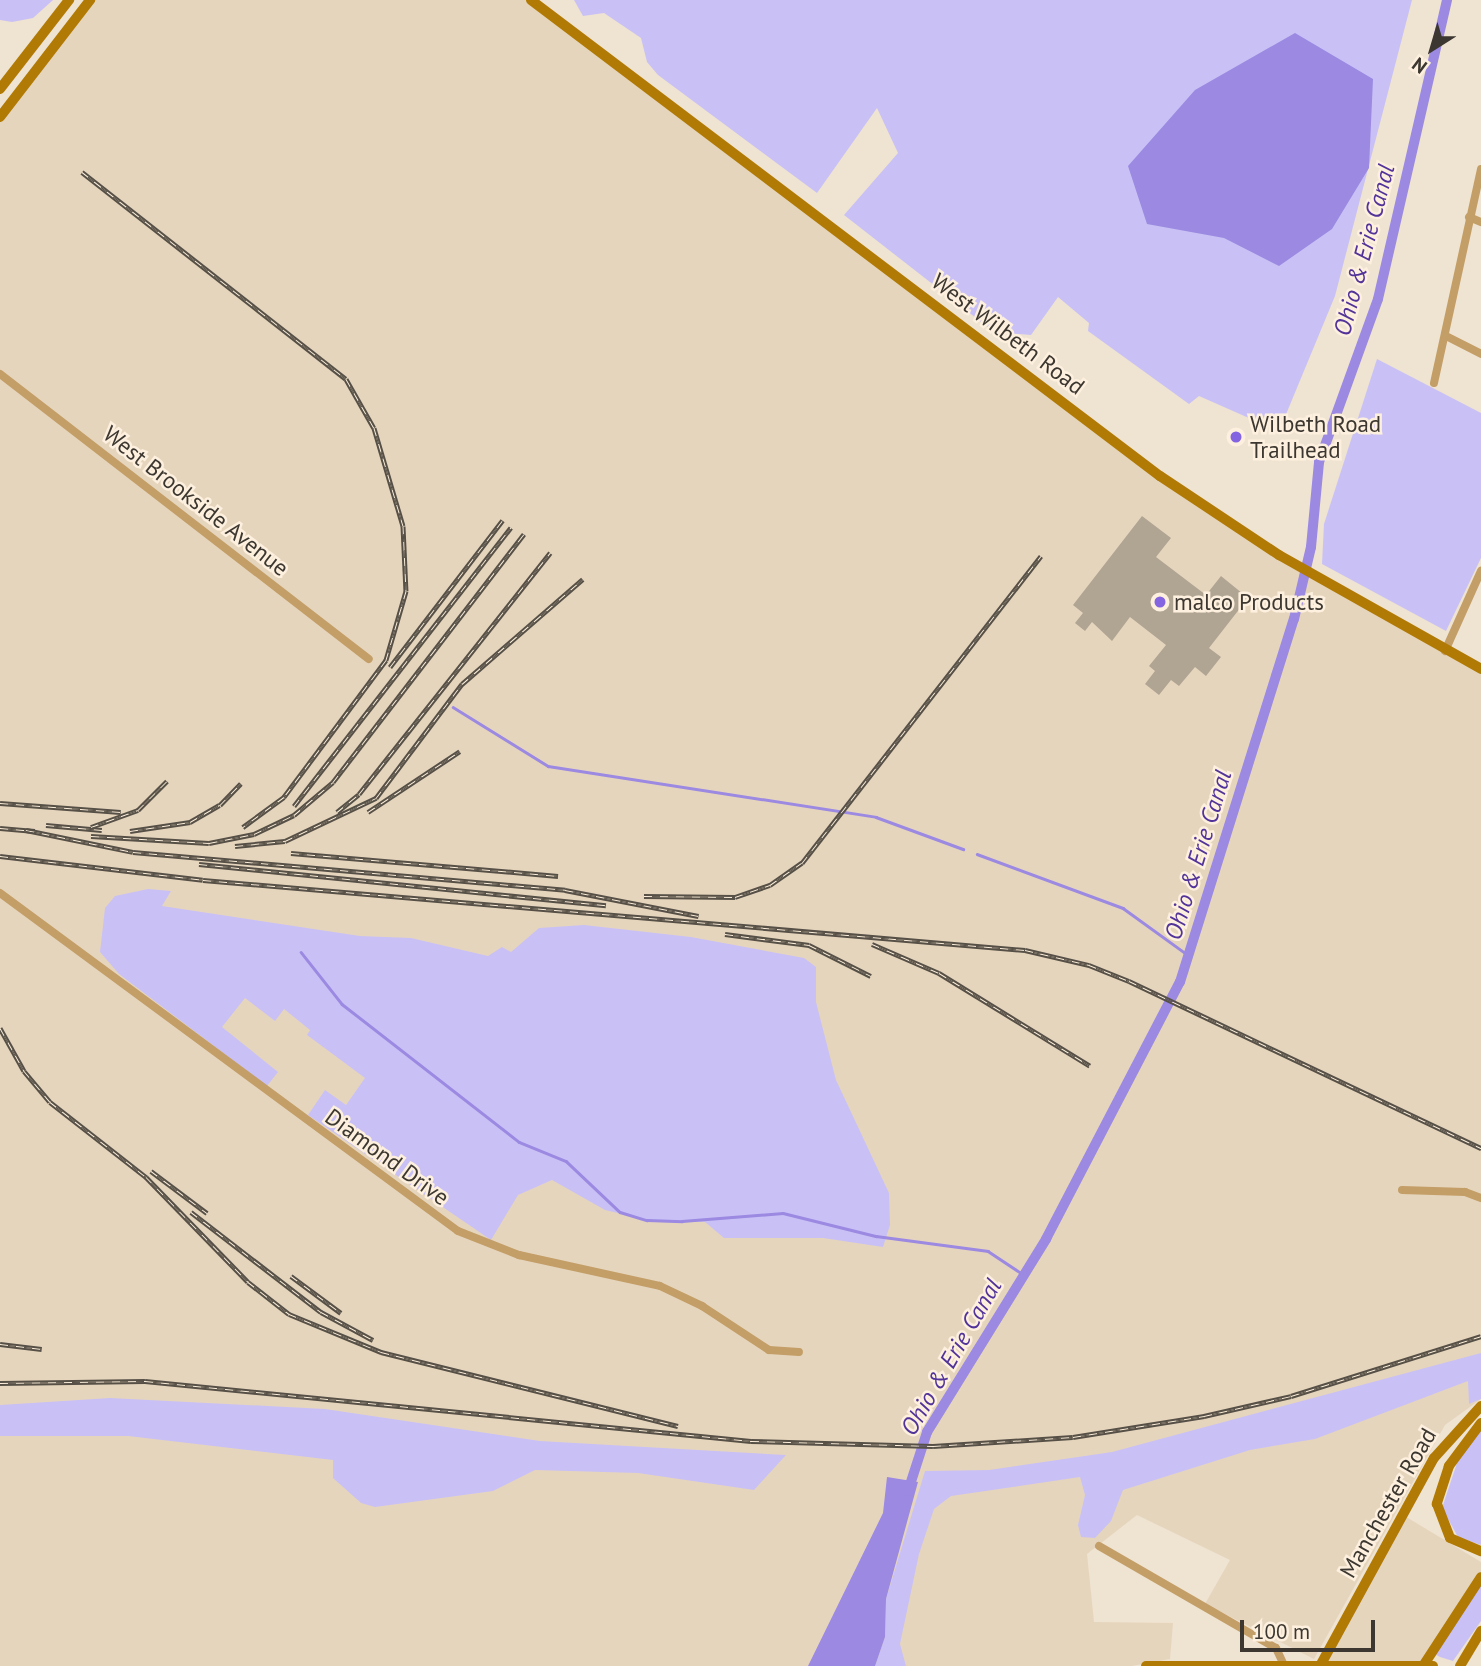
<!DOCTYPE html>
<style>
body{margin:0}
#map{position:relative;width:1481px;height:1666px;overflow:hidden;background:#efe3d1;font-family:"PT Sans",sans-serif}
div>[style]{position:absolute}
[style*='--x']{left:calc(var(--x)*1px);top:calc(var(--y)*1px);width:calc(var(--w)*1px);rotate:calc(var(--a)*1deg)}
.built>*{inset:0;background:#e6d5bd}
.green>*{inset:0;background:#c9c1f5}
.water>*{inset:0;background:#9b89e2}
.stream>*{height:2.5px;margin:-1.25px;padding:0 1.25px;transform-origin:1.25px;border-radius:1.25px;background:#9b89e2}
.canal>*{height:10px;margin:-5px;padding:0 5px;transform-origin:5px;border-radius:5px;background:#9b89e2}
.building>*{inset:0;background:#b0a493}
.street>*{height:8px;margin:-4px;padding:0 4px;transform-origin:4px;border-radius:4px;background:#c39e67}
.secondary>*{height:10px;margin:-5px;padding:0 5px;transform-origin:5px;border-radius:5px;background:#b17a05}
.rail>*{height:5px;margin-top:-2.5px;transform-origin:0;background:repeating-linear-gradient(90deg,#fdf0de 0 8px,#565047 0 16px);box-sizing:border-box;border-block:2px solid #565047}
.dots>*{width:19px;height:19px;translate:-50% -50%;box-sizing:border-box;border:4px solid #fdf0de;border-radius:50%}
span{translate:-50% -50%;white-space:nowrap;text-align:center;line-height:1.15;-webkit-text-stroke:5px #fdf0de;paint-order:stroke}
.street-label{font-size:23px;color:#3c3730}
.poi-label{font-size:23px;color:#3c3730}
.left{translate:0 -50%;text-align:left}
.water-label{font-size:24px;color:#52339a;font-style:italic}
.north{position:absolute;left:1397px;top:14px;width:70px;height:70px;-webkit-text-stroke:5px #fdf0de;paint-order:stroke;rotate:217deg;font-size:19px;font-weight:700;line-height:28px;text-align:center;color:#3c3730}
.north::after{content:'';display:block;margin:auto;width:24px;height:32px;background:#3c3730;clip-path:polygon(50% 0,100% 100%,50% 72%,0 100%)}
.scale{position:absolute;left:1240px;top:1620px;width:135px;height:32px;box-sizing:border-box;border:4px solid #3c3730;border-top:0;padding-left:9px;font-size:21px;line-height:24px;white-space:nowrap;color:#3c3730;-webkit-text-stroke:5px #fdf0de;paint-order:stroke}
</style>
<div id="map">
<div class="built">
<i style="clip-path:polygon(90px 0,529px 0,1221px 518px,1481px 668px,1481px 1399px,1445px 1425px,1314px 1659px,1205px 1604px,1230px 1560px,1137px 1515px,1087px 1554px,1094px 1622px,1173px 1623px,1170px 1659px,1132px 1666px,0 1666px,0 117px)"></i>
<i style="clip-path:polygon(1403px 1515px,1481px 1562px,1481px 1577px,1423px 1664px,1322px 1662px)"></i>
</div>
<div class="green">
<i style="clip-path:polygon(0 0,53px 0,33px 18px,12px 22px,0 20px)"></i>
<i style="clip-path:polygon(574px 0,1412px 0,1335px 296px,1282px 424px,1267px 426px,1199px 396px,1189px 404px,1088px 331px,1089px 323px,1058px 297px,1031px 335px,994px 332px,844px 215px,898px 153px,877px 108px,817px 193px,658px 75px,647px 62px,641px 38px,604px 13px,583px 16px)"></i>
<i style="clip-path:polygon(1377px 359px,1481px 413px,1481px 558px,1446px 631px,1322px 564px,1324px 524px)"></i>
<i style="clip-path:polygon(148px 889px,171px 891px,162px 906px,360px 936px,411px 938px,488px 956px,502px 947px,511px 952px,539px 928px,584px 925px,691px 937px,804px 958px,816px 967px,816px 1002px,836px 1080px,889px 1193px,890px 1225px,883px 1247px,823px 1238px,724px 1238px,705px 1222px,647px 1220px,605px 1210px,552px 1180px,518px 1195px,491px 1240px,308px 1115px,325px 1090px,346px 1105px,365px 1078px,307px 1035px,310px 1030px,284px 1009px,275px 1021px,245px 998px,222px 1027px,278px 1072px,267px 1086px,119px 974px,100px 952px,105px 908px,115px 896px)"></i>
<i style="clip-path:polygon(1481px 1353px,1481px 1399px,1469px 1404px,1468px 1381px,1315px 1439px,1250px 1450px,1123px 1490px,1111px 1521px,1095px 1538px,1081px 1537px,1078px 1525px,1085px 1495px,1080px 1477px,951px 1496px,934px 1509px,919px 1554px,900px 1644px,906px 1666px,875px 1666px,885px 1637px,886px 1599px,925px 1471px,989px 1470px,1112px 1452px)"></i>
<i style="clip-path:polygon(110px 1398px,325px 1409px,540px 1441px,786px 1455px,754px 1490px,638px 1473px,535px 1470px,493px 1491px,375px 1507px,361px 1503px,333px 1478px,333px 1460px,128px 1436px,0 1436px,0 1405px)"></i>
<i style="clip-path:polygon(1481px 1427px,1481px 1545px,1458px 1537px,1442px 1508px,1459px 1457px)"></i>
<i style="clip-path:polygon(1481px 1583px,1481px 1621px,1453px 1661px,1440px 1657px,1435px 1654px)"></i>
</div>
<div class="water">
<i style="clip-path:polygon(1295px 33px,1373px 79px,1369px 168px,1332px 229px,1279px 266px,1224px 238px,1147px 224px,1128px 166px,1195px 90px)"></i>
<i style="clip-path:polygon(887px 1477px,918px 1482px,886px 1599px,885px 1637px,875px 1666px,808px 1666px,883px 1513px)"></i>
</div>
<div class="stream">
<i style="--x:453;--y:707;--w:112;--a:31.8"></i>
<i style="--x:548;--y:766;--w:332;--a:8.8"></i>
<i style="--x:876;--y:817;--w:93;--a:20.2"></i>
<i style="--x:977;--y:854;--w:156;--a:20.3"></i>
<i style="--x:1123;--y:908;--w:80;--a:35.9"></i>
<i style="--x:301;--y:952;--w:66;--a:51.7"></i>
<i style="--x:342;--y:1004;--w:224;--a:37.9"></i>
<i style="--x:519;--y:1142;--w:51;--a:22"></i>
<i style="--x:566;--y:1161;--w:74;--a:43.4"></i>
<i style="--x:620;--y:1212;--w:28;--a:17"></i>
<i style="--x:647;--y:1220;--w:35;--a:2"></i>
<i style="--x:682;--y:1221;--w:101;--a:-4.5"></i>
<i style="--x:783;--y:1213;--w:96;--a:13.9"></i>
<i style="--x:876;--y:1236;--w:113;--a:7.6"></i>
<i style="--x:988;--y:1251;--w:43;--a:33.7"></i>
</div>
<div class="canal">
<i style="--x:908;--y:1491;--w:62;--a:-72.1"></i>
<i style="--x:927;--y:1432;--w:227;--a:-58.3"></i>
<i style="--x:1046;--y:1239;--w:290;--a:-62.5"></i>
<i style="--x:1180;--y:982;--w:380;--a:-72.6"></i>
<i style="--x:1294;--y:619;--w:74;--a:-76.7"></i>
<i style="--x:1311;--y:547;--w:85;--a:-84.6"></i>
<i style="--x:1319;--y:462;--w:173;--a:-70.1"></i>
<i style="--x:1378;--y:299;--w:307;--a:-77"></i>
</div>
<div class="building">
<i style="clip-path:polygon(1142px 516px,1171px 538px,1156px 557px,1206px 595px,1221px 576px,1248px 598px,1209px 648px,1221px 657px,1206px 676px,1195px 667px,1179px 686px,1171px 680px,1159px 695px,1145px 684px,1155px 671px,1149px 666px,1166px 645px,1130px 617px,1112px 641px,1092px 622px,1085px 631px,1075px 623px,1083px 613px,1073px 605px)"></i>
</div>
<div class="street">
<i style="--x:1469;--y:217;--w:13;--a:23"></i>
<i style="--x:1446;--y:336;--w:39;--a:27"></i>
<i style="--x:0;--y:374;--w:466;--a:37.7"></i>
<i style="--x:1434;--y:383;--w:219;--a:-77.6"></i>
<i style="--x:1445;--y:651;--w:88;--a:-65.8"></i>
<i style="--x:0;--y:893;--w:569;--a:36.43"></i>
<i style="--x:458;--y:1231;--w:66;--a:21.5"></i>
<i style="--x:519;--y:1255;--w:144;--a:12.4"></i>
<i style="--x:660;--y:1286;--w:47;--a:25.5"></i>
<i style="--x:702;--y:1306;--w:80;--a:33.3"></i>
<i style="--x:769;--y:1350;--w:30;--a:4"></i>
<i style="--x:1402;--y:1190;--w:63;--a:1.8"></i>
<i style="--x:1465;--y:1192;--w:17;--a:21"></i>
<i style="--x:1099;--y:1546;--w:204;--a:30"></i>
<i style="--x:1276;--y:1648;--w:17;--a:65"></i>
</div>
<div class="secondary">
<i style="--x:531;--y:0;--w:789;--a:37.12"></i>
<i style="--x:1160;--y:476;--w:143;--a:33.6"></i>
<i style="--x:1279;--y:555;--w:232;--a:29.4"></i>
<i style="--x:0;--y:89;--w:113;--a:-52.2"></i>
<i style="--x:0;--y:117;--w:148;--a:-52.4"></i>
<i style="--x:1481;--y:1423;--w:54;--a:126.7"></i>
<i style="--x:1449;--y:1466;--w:40;--a:108"></i>
<i style="--x:1437;--y:1504;--w:36;--a:69"></i>
<i style="--x:1450;--y:1538;--w:34;--a:23"></i>
<i style="--x:1146;--y:1666;--w:287;--a:0"></i>
<i style="--x:1320;--y:1666;--w:237;--a:-61.3"></i>
<i style="--x:1434;--y:1458;--w:70;--a:-47.9"></i>
<i style="--x:1423;--y:1666;--w:106;--a:-56.9"></i>
<i style="--x:1460;--y:1666;--w:41;--a:-59"></i>
</div>
<div class="rail">
<i style="--x:82;--y:172;--w:335;--a:38.1"></i>
<i style="--x:346;--y:379;--w:56;--a:60.3"></i>
<i style="--x:374;--y:428;--w:102;--a:73.5"></i>
<i style="--x:403;--y:526;--w:65;--a:87.4"></i>
<i style="--x:406;--y:591;--w:72;--a:106.2"></i>
<i style="--x:386;--y:660;--w:171;--a:126.7"></i>
<i style="--x:284;--y:797;--w:51;--a:143.8"></i>
<i style="--x:390;--y:667;--w:185;--a:-52.5"></i>
<i style="--x:0;--y:803;--w:121;--a:4.3"></i>
<i style="--x:294;--y:806;--w:353;--a:-52.1"></i>
<i style="--x:337;--y:812;--w:28;--a:-39"></i>
<i style="--x:359;--y:794;--w:308;--a:-51.6"></i>
<i style="--x:368;--y:812;--w:110;--a:-33.5"></i>
<i style="--x:46;--y:825;--w:56;--a:5.1"></i>
<i style="--x:91;--y:827;--w:50;--a:-19.9"></i>
<i style="--x:138;--y:810;--w:41;--a:-45"></i>
<i style="--x:0;--y:828;--w:35;--a:5"></i>
<i style="--x:26;--y:830;--w:109;--a:11.6"></i>
<i style="--x:133;--y:852;--w:434;--a:5"></i>
<i style="--x:565;--y:890;--w:136;--a:11"></i>
<i style="--x:130;--y:831;--w:61;--a:-8.5"></i>
<i style="--x:190;--y:822;--w:34;--a:-30"></i>
<i style="--x:220;--y:805;--w:30;--a:-46"></i>
<i style="--x:91;--y:836;--w:118;--a:3.4"></i>
<i style="--x:209;--y:843;--w:46;--a:-11.3"></i>
<i style="--x:254;--y:834;--w:44;--a:-25.4"></i>
<i style="--x:294;--y:815;--w:51;--a:-40.2"></i>
<i style="--x:333;--y:782;--w:313;--a:-52.4"></i>
<i style="--x:235;--y:846;--w:50;--a:-5.7"></i>
<i style="--x:285;--y:841;--w:101;--a:-25.3"></i>
<i style="--x:376;--y:798;--w:143;--a:-53"></i>
<i style="--x:462;--y:684;--w:160;--a:-41"></i>
<i style="--x:291;--y:853;--w:268;--a:4.9"></i>
<i style="--x:0;--y:856;--w:204;--a:6.7"></i>
<i style="--x:203;--y:880;--w:825;--a:4.87"></i>
<i style="--x:1025;--y:950;--w:66;--a:13.2"></i>
<i style="--x:1089;--y:965;--w:43;--a:21.8"></i>
<i style="--x:1129;--y:981;--w:390;--a:25.4"></i>
<i style="--x:199;--y:864;--w:409;--a:5.8"></i>
<i style="--x:644;--y:896;--w:91;--a:0.6"></i>
<i style="--x:735;--y:897;--w:37;--a:-19"></i>
<i style="--x:770;--y:885;--w:39;--a:-35"></i>
<i style="--x:802;--y:863;--w:389;--a:-52.1"></i>
<i style="--x:725;--y:934;--w:85;--a:7.5"></i>
<i style="--x:809;--y:945;--w:69;--a:26.6"></i>
<i style="--x:872;--y:944;--w:73;--a:23.4"></i>
<i style="--x:939;--y:973;--w:177;--a:31.6"></i>
<i style="--x:0;--y:1028;--w:49;--a:60.8"></i>
<i style="--x:24;--y:1071;--w:40;--a:50"></i>
<i style="--x:50;--y:1102;--w:122;--a:38"></i>
<i style="--x:146;--y:1177;--w:146;--a:45.8"></i>
<i style="--x:248;--y:1282;--w:52;--a:38"></i>
<i style="--x:289;--y:1314;--w:100;--a:22.4"></i>
<i style="--x:381;--y:1352;--w:306;--a:14"></i>
<i style="--x:151;--y:1171;--w:70;--a:36.9"></i>
<i style="--x:191;--y:1212;--w:164;--a:37.6"></i>
<i style="--x:321;--y:1312;--w:59;--a:28.3"></i>
<i style="--x:291;--y:1276;--w:62;--a:36.5"></i>
<i style="--x:0;--y:1344;--w:42;--a:6.8"></i>
<i style="--x:0;--y:1383;--w:145;--a:-0.8"></i>
<i style="--x:145;--y:1381;--w:609;--a:5.65"></i>
<i style="--x:751;--y:1441;--w:182;--a:1.6"></i>
<i style="--x:933;--y:1446;--w:140;--a:-3.7"></i>
<i style="--x:1073;--y:1437;--w:133;--a:-9.1"></i>
<i style="--x:1204;--y:1416;--w:89;--a:-12.9"></i>
<i style="--x:1291;--y:1396;--w:199;--a:-17.5"></i>
</div>
<div class="dots">
<i style="left:1236px;top:437px;background:#8464e0"></i>
<i style="left:1160px;top:602px;background:#8464e0"></i>
</div>
<div class="street-label">
<span style="left:1008px;top:334px;rotate:37deg">West Wilbeth Road</span>
<span style="left:196px;top:501px;rotate:38deg">West Brookside Avenue</span>
<span style="left:387px;top:1157px;rotate:36deg">Diamond Drive</span>
<span style="left:1388px;top:1503px;rotate:-60deg">Manchester Road</span>
</div>
<div class="poi-label">
<span class="left" style="left:1250px;top:437px">Wilbeth Road<br>Trailhead</span>
<span class="left" style="left:1174px;top:602px">malco Products</span>
</div>
<div class="water-label">
<span style="left:1364px;top:250px;rotate:-75deg">Ohio &amp; Erie Canal</span>
<span style="left:1198px;top:855px;rotate:-73deg">Ohio &amp; Erie Canal</span>
<span style="left:951px;top:1357px;rotate:-60deg">Ohio &amp; Erie Canal</span>
</div>
<div class="north">N</div>
<div class="scale">100 m</div>
</div>
